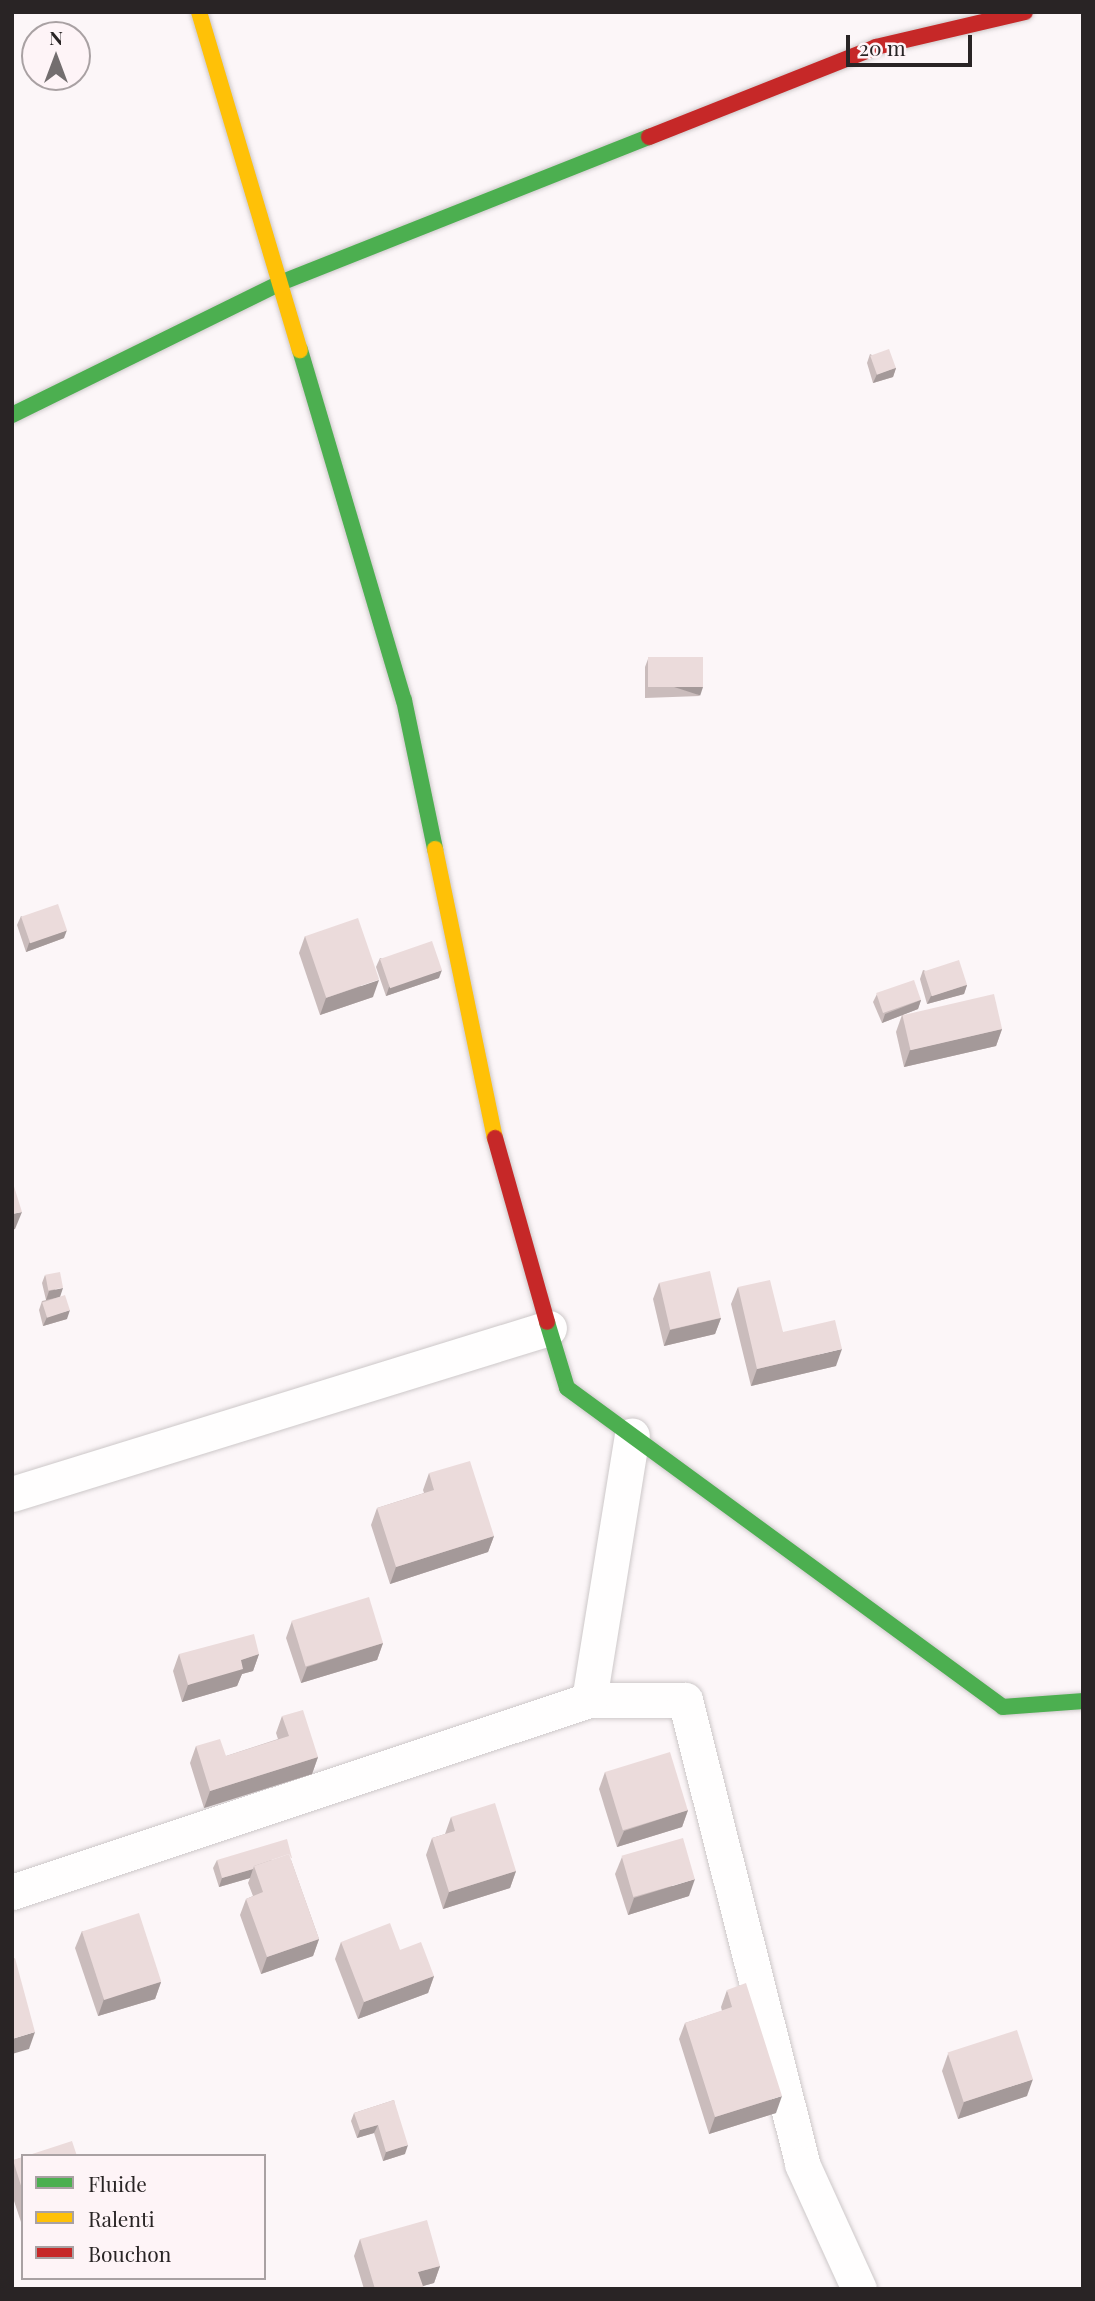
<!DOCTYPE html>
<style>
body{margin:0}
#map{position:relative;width:1095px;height:2301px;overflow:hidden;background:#fcf6f8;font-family:"Playfair Display",serif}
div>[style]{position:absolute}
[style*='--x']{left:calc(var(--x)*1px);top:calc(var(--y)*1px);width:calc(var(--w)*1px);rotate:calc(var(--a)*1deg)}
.roads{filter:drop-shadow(0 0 2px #cdc8c9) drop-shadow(0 0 2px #cdc8c9)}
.street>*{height:35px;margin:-17.5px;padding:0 17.5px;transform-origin:17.5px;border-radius:17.5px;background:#fffefe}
.fast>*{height:16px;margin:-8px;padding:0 8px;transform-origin:8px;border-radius:8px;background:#4caf50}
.slow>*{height:16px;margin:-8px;padding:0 8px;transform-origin:8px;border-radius:8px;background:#ffc107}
.jam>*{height:16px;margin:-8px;padding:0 8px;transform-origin:8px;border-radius:8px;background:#c62828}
.wall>*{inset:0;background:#cabcbc}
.shaded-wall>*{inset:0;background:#a49999;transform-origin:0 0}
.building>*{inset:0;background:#ebdbdb;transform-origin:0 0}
span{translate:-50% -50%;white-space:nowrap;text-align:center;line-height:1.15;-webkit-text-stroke:5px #fef4f7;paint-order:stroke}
.frame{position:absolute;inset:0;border:14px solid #292425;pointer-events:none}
.legend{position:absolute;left:21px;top:2154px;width:245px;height:126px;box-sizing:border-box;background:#fef4f7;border:2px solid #a9a1a3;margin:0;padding:9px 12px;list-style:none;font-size:21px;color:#292425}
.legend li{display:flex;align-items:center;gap:14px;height:35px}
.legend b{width:35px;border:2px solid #a9a1a3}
.north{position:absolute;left:21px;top:21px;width:70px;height:70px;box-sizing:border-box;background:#fef4f7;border:2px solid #a9a1a3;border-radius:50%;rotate:0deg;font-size:19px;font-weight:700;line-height:28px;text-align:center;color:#292425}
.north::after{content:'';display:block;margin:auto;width:24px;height:32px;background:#736e6f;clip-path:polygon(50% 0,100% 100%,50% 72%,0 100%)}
.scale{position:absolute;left:846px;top:35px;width:126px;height:32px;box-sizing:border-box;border:4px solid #292425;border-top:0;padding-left:9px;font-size:21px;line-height:24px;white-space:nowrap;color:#292425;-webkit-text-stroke:5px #fef4f7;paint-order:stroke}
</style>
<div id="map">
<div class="roads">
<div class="street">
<i style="--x:12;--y:1494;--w:562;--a:-17.18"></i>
<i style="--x:589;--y:1700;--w:96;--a:0"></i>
<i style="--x:685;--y:1700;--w:479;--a:75.8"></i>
<i style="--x:802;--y:2164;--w:137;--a:65.5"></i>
<i style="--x:12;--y:1892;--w:608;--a:-18.41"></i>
<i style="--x:589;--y:1700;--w:268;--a:-80.8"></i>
</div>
<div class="fast">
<i style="--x:300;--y:350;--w:365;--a:73.5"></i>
<i style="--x:404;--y:700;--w:152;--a:78.2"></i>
<i style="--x:12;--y:415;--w:299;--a:-26.2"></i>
<i style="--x:280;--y:283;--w:397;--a:-21.6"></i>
<i style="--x:547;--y:1322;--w:69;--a:73.1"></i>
<i style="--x:567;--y:1388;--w:540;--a:36.19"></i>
<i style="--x:1003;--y:1707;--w:80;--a:-4.3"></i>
</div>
<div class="slow">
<i style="--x:199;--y:12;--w:353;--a:73.4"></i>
<i style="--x:435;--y:849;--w:295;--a:78.3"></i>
</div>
<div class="jam">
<i style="--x:649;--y:137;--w:244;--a:-21.6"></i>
<i style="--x:876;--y:47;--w:153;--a:-13.2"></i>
<i style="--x:495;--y:1138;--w:191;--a:74.2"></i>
</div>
</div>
<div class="wall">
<i style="clip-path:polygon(870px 354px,896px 368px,893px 377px,873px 383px,867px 363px)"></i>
<i style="clip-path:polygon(648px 659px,700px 696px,645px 698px,645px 667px)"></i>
<i style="clip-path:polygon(21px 916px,64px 938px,26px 952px,17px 925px)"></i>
<i style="clip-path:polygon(305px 936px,373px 997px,320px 1015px,299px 953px)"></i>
<i style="clip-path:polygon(380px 958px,439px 978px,386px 996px,376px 967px)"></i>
<i style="clip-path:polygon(923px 970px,967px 985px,964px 994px,927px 1004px,920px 979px)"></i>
<i style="clip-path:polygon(877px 994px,921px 1000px,918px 1009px,882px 1023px,873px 1002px)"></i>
<i style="clip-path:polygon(902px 1015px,1002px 1029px,996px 1046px,904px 1067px,896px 1032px)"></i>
<i style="clip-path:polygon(45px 1275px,60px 1296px,67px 1319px,43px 1326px,39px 1310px,42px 1301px,46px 1300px,42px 1283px)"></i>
<i style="clip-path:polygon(659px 1283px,721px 1318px,715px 1334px,664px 1346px,653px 1299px)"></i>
<i style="clip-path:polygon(738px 1287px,783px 1332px,836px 1366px,751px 1386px,731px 1304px)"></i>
<i style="clip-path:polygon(429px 1473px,494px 1536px,488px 1552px,390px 1584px,371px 1525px,377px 1508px,424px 1493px,423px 1490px)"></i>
<i style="clip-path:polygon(292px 1621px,383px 1643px,377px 1660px,301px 1683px,286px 1638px)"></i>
<i style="clip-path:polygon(179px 1654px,259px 1654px,253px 1671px,242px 1674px,237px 1686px,182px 1702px,173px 1671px)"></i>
<i style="clip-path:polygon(282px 1716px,318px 1757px,312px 1774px,204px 1808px,190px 1763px,196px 1746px,226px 1756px,278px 1739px,276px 1733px)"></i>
<i style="clip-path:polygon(605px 1772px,688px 1810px,682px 1827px,617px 1847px,599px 1789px)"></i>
<i style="clip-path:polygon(451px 1817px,516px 1871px,510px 1888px,443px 1909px,426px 1855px,432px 1838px,445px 1834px)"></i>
<i style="clip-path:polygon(622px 1857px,689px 1896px,628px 1915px,615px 1874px)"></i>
<i style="clip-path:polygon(217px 1860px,291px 1860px,319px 1939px,313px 1956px,261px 1974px,240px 1915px,246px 1899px,253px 1896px,248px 1883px,250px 1878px,219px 1887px,213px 1868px)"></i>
<i style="clip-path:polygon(82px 1931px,161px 1982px,155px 1999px,98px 2016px,75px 1948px)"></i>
<i style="clip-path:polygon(341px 1942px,434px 1976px,428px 1993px,358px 2019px,335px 1959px)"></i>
<i style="clip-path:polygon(727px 1990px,776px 2113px,709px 2134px,679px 2039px,685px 2023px,722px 2011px,721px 2007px)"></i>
<i style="clip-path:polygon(948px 2054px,1027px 2096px,958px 2119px,942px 2071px)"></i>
<i style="clip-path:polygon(394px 2100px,405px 2154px,383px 2161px,374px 2133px,357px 2138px,351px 2121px,354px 2113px)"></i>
<i style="clip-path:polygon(23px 2157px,23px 2228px,12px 2195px,12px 2161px)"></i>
<i style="clip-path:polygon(360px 2239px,440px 2266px,434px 2283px,423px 2286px,424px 2289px,364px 2289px,354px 2256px)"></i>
</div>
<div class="shaded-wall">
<i style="clip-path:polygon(896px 368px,893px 377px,873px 383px,877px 374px)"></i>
<i style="left:703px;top:687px;width:9px;height:54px;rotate:108deg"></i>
<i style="clip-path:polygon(67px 930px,64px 938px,26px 952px,29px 943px)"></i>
<i style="clip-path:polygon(442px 970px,439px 978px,386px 996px,389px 987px)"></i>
<i style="clip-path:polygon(379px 980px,373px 997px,320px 1015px,326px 998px)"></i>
<i style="clip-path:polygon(967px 985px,964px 994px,927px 1004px,931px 996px)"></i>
<i style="clip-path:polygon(921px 1000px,918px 1009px,882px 1023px,885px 1014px)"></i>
<i style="clip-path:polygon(1002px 1029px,996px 1046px,904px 1067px,910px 1050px)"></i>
<i style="clip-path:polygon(22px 1212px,15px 1229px,12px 1230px,12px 1214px)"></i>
<i style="clip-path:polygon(63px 1288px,60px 1297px,46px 1300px,49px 1291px)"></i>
<i style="clip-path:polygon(70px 1310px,67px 1319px,43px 1326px,47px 1317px)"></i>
<i style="clip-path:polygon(721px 1318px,715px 1334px,664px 1346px,670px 1330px)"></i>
<i style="clip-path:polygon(842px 1349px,836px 1366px,751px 1386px,757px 1369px)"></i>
<i style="clip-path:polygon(494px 1536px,488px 1552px,390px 1584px,396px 1567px)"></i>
<i style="clip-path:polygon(383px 1643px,377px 1660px,301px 1683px,307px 1667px)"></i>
<i style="clip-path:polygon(259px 1654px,253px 1671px,242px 1674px,237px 1686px,182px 1702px,188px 1685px,241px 1660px)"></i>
<i style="clip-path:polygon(318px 1757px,312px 1774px,204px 1808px,210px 1791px)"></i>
<i style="clip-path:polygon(688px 1810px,682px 1827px,617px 1847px,624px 1831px)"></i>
<i style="clip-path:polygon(253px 1869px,250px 1878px,219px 1887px,222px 1878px)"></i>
<i style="clip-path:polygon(516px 1871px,510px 1888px,443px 1909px,449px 1892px)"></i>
<i style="clip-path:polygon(695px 1879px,689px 1896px,628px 1915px,634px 1898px)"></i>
<i style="clip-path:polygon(319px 1939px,313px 1956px,261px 1974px,267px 1957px)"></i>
<i style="clip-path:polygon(434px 1976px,428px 1993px,358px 2019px,364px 2002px)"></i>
<i style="clip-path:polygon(161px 1982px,155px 1999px,98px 2016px,104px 1999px)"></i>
<i style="clip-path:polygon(35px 2032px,29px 2049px,12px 2054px,12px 2039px)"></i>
<i style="clip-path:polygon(1033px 2079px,1027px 2096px,958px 2119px,964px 2102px)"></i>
<i style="clip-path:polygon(782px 2096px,776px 2113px,709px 2134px,715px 2117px)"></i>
<i style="clip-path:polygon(378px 2125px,374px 2133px,357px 2138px,360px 2130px)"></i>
<i style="clip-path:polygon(408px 2145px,405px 2154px,383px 2161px,386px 2152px)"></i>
<i style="clip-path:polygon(440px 2266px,434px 2283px,412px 2289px,418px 2272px)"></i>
</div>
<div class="building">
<i style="left:889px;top:349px;width:20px;height:20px;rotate:70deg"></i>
<i style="left:703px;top:657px;width:30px;height:55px;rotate:90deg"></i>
<i style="left:58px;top:904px;width:28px;height:39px;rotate:71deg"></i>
<i style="left:358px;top:918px;width:65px;height:56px;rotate:71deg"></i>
<i style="left:432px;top:941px;width:31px;height:55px;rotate:71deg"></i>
<i style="left:959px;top:960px;width:26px;height:37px;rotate:72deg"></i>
<i style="left:914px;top:980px;width:21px;height:40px;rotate:71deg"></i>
<i style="left:994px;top:994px;width:36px;height:94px;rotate:77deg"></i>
<i style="clip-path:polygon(12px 1180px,22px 1212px,12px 1214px)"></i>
<i style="left:710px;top:1271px;width:48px;height:52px;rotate:77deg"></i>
<i style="left:60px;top:1272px;width:16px;height:15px;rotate:79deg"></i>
<i style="clip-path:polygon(770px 1280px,783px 1332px,835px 1320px,842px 1349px,757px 1369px,738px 1287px)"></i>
<i style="left:65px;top:1295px;width:16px;height:24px;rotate:72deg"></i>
<i style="clip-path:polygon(470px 1461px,494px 1536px,396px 1567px,377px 1508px,434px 1490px,429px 1473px)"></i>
<i style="left:369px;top:1597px;width:48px;height:81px;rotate:73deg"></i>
<i style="clip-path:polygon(254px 1634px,259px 1654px,241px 1660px,243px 1669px,188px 1685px,179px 1654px)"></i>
<i style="clip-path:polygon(303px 1710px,318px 1757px,210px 1791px,196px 1746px,220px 1739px,226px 1756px,289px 1736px,282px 1716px)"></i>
<i style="left:670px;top:1752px;width:61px;height:68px;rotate:73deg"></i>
<i style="clip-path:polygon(495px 1803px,516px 1871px,449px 1892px,432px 1838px,455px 1831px,451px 1817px)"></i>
<i style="left:683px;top:1838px;width:43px;height:64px;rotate:74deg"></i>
<i style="clip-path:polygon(287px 1839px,292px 1858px,291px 1858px,289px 1854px,254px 1866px,253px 1869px,222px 1878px,217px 1860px)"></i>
<i style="clip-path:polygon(289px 1854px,319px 1939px,267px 1957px,246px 1899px,263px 1892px,254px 1866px)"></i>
<i style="left:139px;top:1913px;width:72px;height:60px;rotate:72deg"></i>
<i style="clip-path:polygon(390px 1923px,400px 1950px,421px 1942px,434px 1976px,364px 2002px,341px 1942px)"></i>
<i style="clip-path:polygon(15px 1958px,35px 2032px,12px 2039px,12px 1959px)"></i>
<i style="clip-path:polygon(746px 1983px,782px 2096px,715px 2117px,685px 2023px,732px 2007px,727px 1990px)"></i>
<i style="left:1017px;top:2030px;width:52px;height:73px;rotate:72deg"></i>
<i style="clip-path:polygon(394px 2100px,408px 2145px,386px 2152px,378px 2125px,360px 2130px,354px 2113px)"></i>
<i style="clip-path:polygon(72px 2141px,77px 2156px,26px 2156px)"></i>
<i style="clip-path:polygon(23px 2157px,23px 2192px,13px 2160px)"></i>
<i style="clip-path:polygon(427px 2220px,440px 2266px,418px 2272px,424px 2289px,375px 2289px,360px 2239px)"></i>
</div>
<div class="frame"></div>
<ul class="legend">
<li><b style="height:9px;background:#4caf50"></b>Fluide</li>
<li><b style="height:9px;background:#ffc107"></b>Ralenti</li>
<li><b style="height:9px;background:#c62828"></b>Bouchon</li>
</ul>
<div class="north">N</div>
<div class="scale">20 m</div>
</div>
